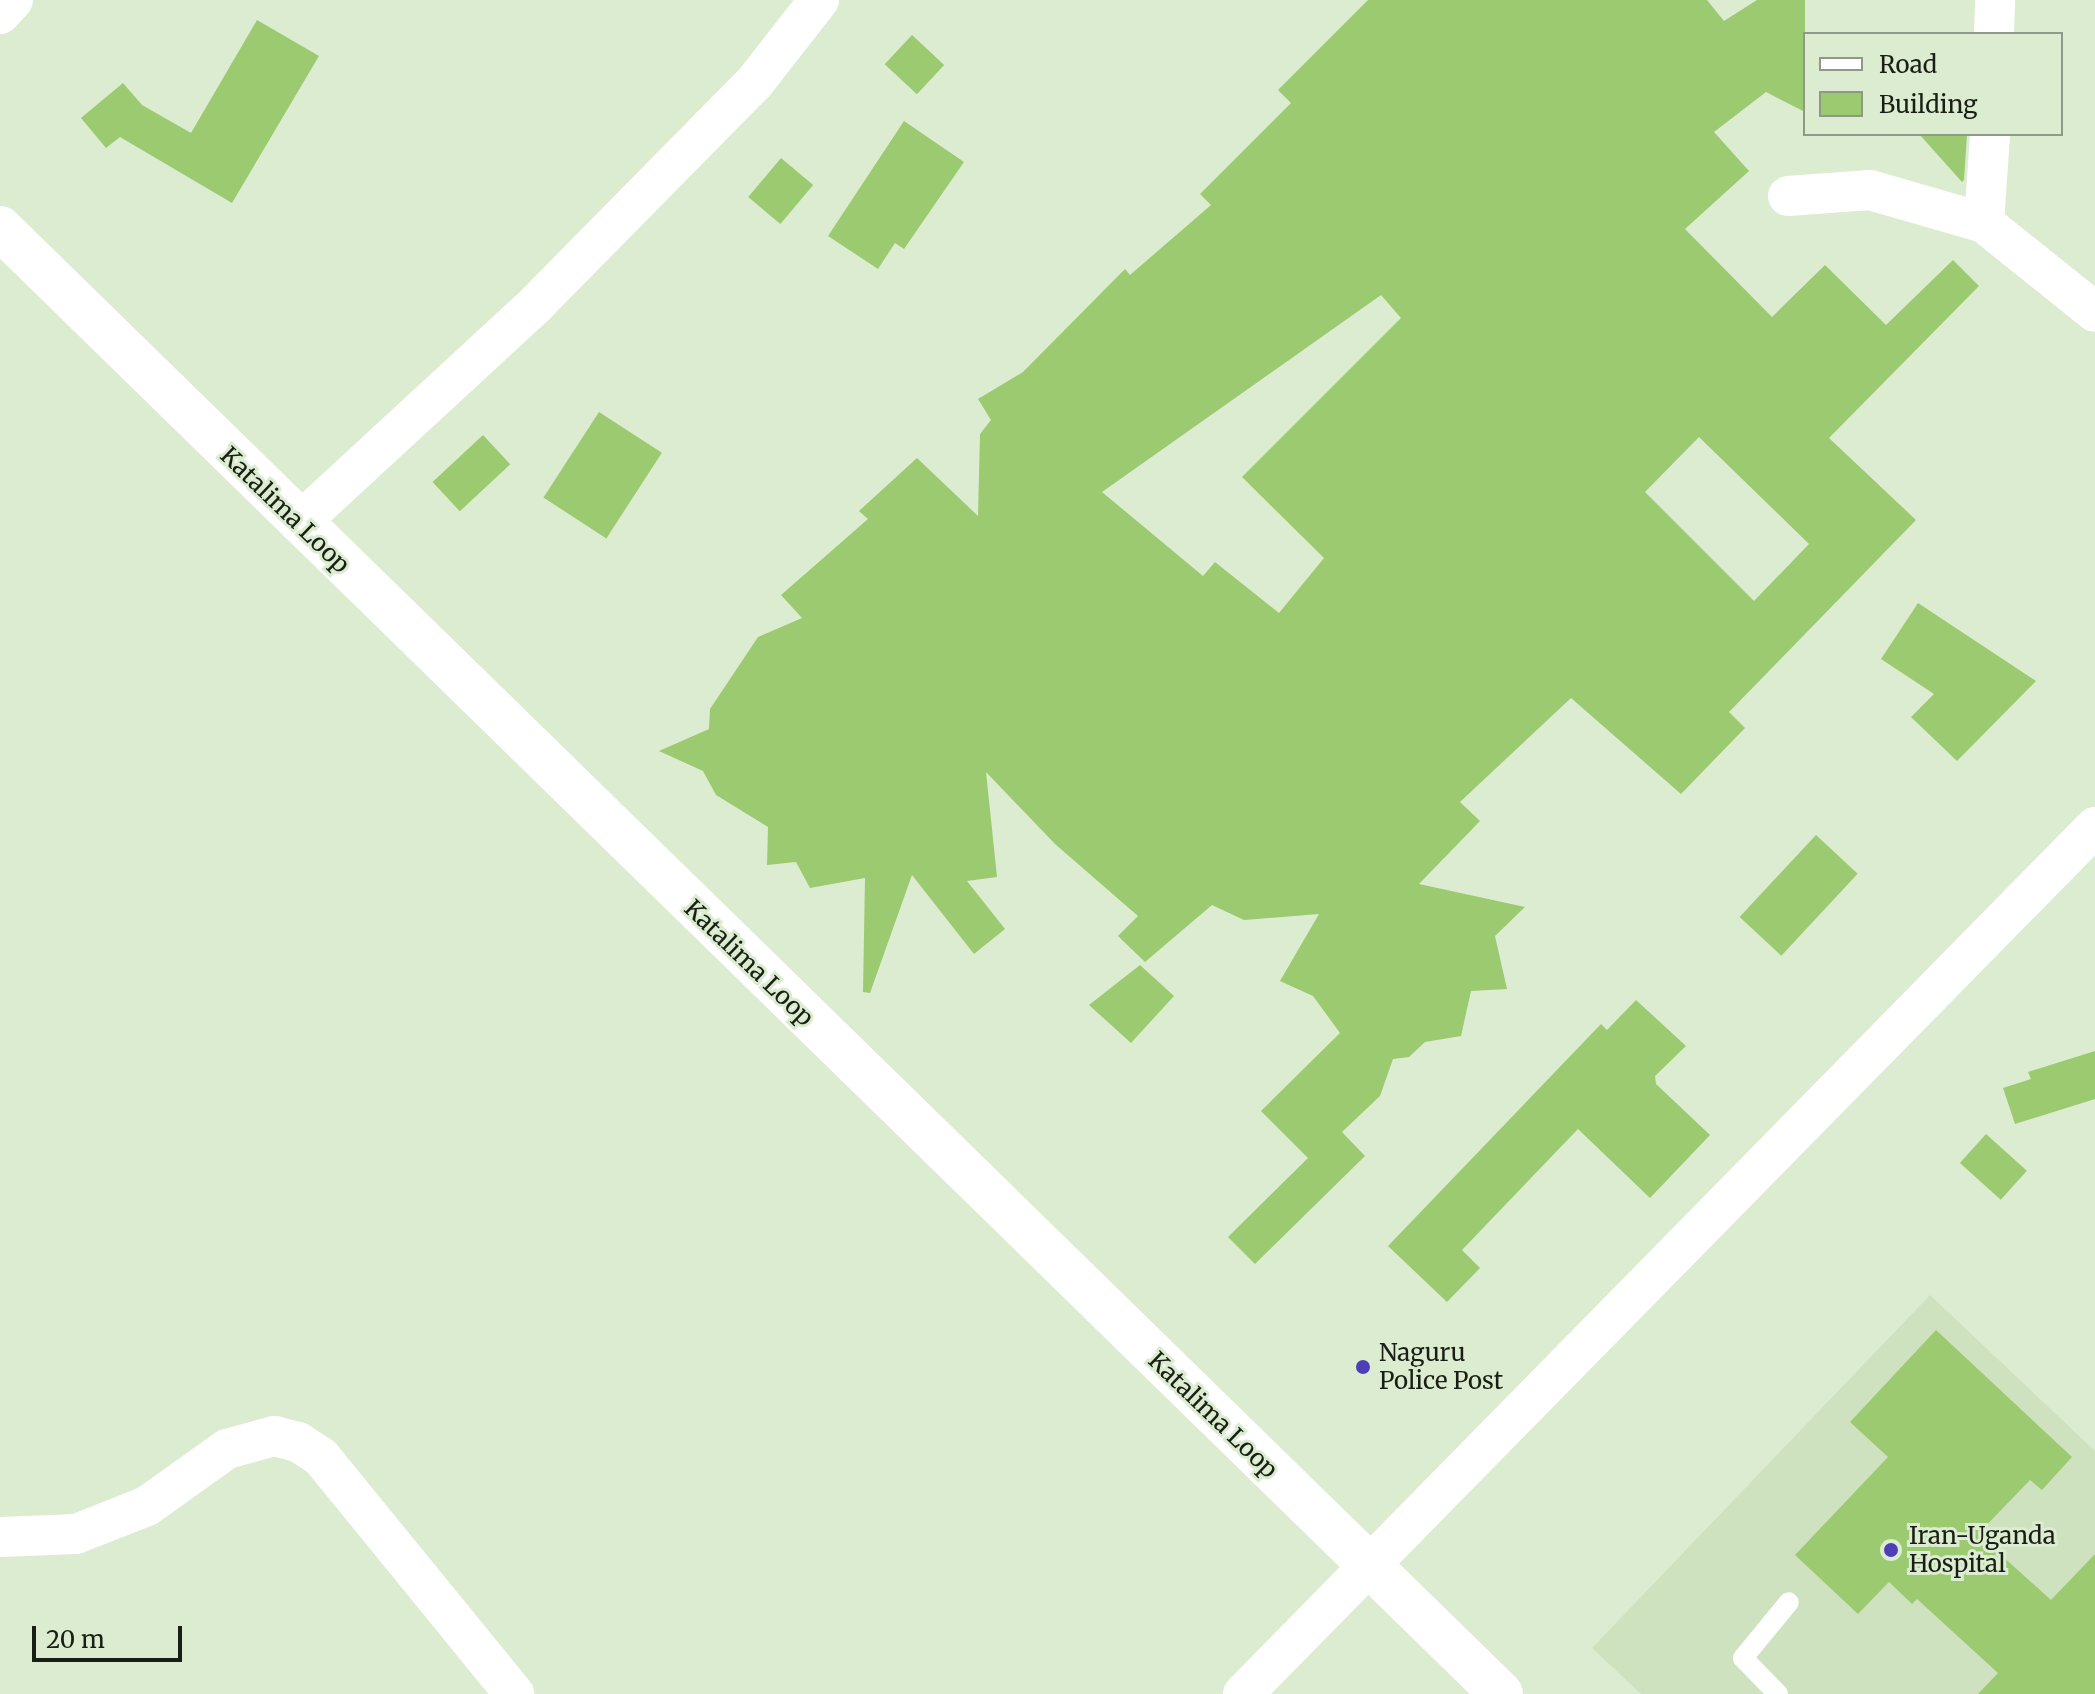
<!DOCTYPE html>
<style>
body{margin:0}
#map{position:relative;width:2095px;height:1694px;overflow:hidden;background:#dcecd0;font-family:Merriweather,serif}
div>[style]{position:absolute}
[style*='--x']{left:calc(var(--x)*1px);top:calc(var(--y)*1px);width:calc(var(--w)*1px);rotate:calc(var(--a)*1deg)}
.built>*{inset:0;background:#cfe2c0}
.building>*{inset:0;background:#9bca71;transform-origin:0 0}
.service>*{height:20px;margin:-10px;padding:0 10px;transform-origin:10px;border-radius:10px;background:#fff}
.minor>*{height:40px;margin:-20px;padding:0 20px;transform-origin:20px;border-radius:20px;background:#fff}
.tertiary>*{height:44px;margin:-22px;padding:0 22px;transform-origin:22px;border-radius:22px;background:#fff}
.dots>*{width:22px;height:22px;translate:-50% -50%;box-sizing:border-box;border:4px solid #dcecd0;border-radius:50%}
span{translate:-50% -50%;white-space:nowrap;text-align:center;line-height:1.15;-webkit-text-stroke:6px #dcecd0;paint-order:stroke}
.street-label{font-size:24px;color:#1a1f15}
.poi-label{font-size:24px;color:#1a1f15}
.left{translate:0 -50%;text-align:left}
.legend{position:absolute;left:1803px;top:32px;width:260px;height:104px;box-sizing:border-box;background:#dcecd0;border:2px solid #8e9a85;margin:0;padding:10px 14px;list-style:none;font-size:24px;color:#1a1f15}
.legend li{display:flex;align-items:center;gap:16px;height:40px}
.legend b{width:40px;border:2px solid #8e9a85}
.scale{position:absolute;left:32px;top:1626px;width:150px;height:36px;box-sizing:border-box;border:4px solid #1a1f15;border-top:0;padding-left:10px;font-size:24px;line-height:28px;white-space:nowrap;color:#1a1f15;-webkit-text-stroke:6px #dcecd0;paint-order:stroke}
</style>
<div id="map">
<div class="built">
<i style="clip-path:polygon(1930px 1295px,2095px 1451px,2095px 1694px,1641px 1694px,1592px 1648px)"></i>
</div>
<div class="building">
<i style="clip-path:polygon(evenodd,1368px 0,1707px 0,1724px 21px,1757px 0,1805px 0,1805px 112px,1766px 92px,1714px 132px,1749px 171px,1685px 229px,1772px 317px,1825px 265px,1886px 325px,1953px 260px,1979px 286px,1829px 438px,1916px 520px,1729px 712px,1745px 728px,1681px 794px,1571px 698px,1460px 802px,1480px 821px,1419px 884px,1525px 907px,1495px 936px,1507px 989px,1471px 991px,1461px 1036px,1425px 1042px,1409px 1057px,1393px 1059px,1380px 1096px,1342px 1132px,1365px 1156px,1255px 1264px,1228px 1237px,1308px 1158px,1261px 1111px,1340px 1033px,1313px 996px,1280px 981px,1319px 914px,1244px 920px,1212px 905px,1145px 962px,1118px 936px,1138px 916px,1055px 844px,986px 772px,997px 877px,967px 881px,1005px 929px,974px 954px,912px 875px,870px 993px,863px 992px,865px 878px,810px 888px,796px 862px,767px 865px,768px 827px,716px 795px,703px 771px,659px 751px,709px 729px,710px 709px,758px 637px,802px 618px,781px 595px,868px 519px,859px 511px,917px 458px,978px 516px,980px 434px,991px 420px,978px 399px,1023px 372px,1125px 269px,1130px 275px,1211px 205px,1200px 194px,1291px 103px,1278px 90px,1368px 0,1381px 295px,1401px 318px,1242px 477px,1324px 558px,1279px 613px,1215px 562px,1203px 576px,1102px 492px,1381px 295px,1368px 0,1699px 437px,1809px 544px,1754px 601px,1645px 492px,1699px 437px)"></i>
<i style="clip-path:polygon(257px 20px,319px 56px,232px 203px,120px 137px,106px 148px,81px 118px,123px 83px,142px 105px,191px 133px)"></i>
<i style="left:912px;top:35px;width:44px;height:40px;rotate:43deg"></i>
<i style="clip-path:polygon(904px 121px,964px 162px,904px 249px,895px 243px,878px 269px,828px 236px)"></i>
<i style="clip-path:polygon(1919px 134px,1967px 134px,1964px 180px,1962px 182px)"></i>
<i style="left:781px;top:158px;width:42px;height:51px;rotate:40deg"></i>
<i style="left:599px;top:412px;width:75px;height:102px;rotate:33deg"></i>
<i style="left:483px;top:435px;width:40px;height:69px;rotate:47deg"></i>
<i style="clip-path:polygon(1918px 603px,2036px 681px,1957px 761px,1911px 717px,1934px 694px,1881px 659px)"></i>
<i style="left:1816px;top:835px;width:57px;height:112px;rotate:43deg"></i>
<i style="clip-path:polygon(1140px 965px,1174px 996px,1131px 1043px,1089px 1005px)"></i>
<i style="clip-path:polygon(1636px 1000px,1686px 1046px,1655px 1076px,1656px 1084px,1710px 1135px,1650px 1198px,1578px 1129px,1462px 1250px,1480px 1268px,1447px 1302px,1388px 1246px,1601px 1024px,1607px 1030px)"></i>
<i style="clip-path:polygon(2095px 1051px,2095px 1099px,2015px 1124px,2003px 1088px,2031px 1079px,2028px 1072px)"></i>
<i style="left:1986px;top:1134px;width:55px;height:39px;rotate:42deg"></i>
<i style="clip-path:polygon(1936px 1330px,2072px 1457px,2042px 1490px,2030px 1480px,1978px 1534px,2051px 1600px,2095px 1554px,2095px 1694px,1978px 1694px,1998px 1673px,1917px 1599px,1912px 1604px,1889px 1582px,1858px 1614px,1795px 1555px,1888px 1457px,1850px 1422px)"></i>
</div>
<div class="service">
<i style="--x:1778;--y:1694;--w:50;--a:-134.2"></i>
<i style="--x:1743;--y:1658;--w:72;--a:-50.6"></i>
</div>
<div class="minor">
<i style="--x:0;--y:14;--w:19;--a:-47"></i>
<i style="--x:1994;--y:34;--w:34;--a:-88"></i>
<i style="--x:1788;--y:196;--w:82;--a:-4.2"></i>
<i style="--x:1870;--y:190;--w:119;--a:16.1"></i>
<i style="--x:1984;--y:223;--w:142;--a:38.7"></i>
<i style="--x:1984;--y:223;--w:89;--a:-86.1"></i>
<i style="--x:299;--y:523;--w:324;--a:-42.7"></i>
<i style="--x:537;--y:303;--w:310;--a:-45.4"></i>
<i style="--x:755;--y:82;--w:104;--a:-52"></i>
<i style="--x:0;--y:1537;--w:76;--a:-2.3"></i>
<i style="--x:76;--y:1534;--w:76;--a:-21.5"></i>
<i style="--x:147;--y:1506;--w:98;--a:-35.5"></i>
<i style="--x:227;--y:1449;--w:49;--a:-15.5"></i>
<i style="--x:274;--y:1436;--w:25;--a:14"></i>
<i style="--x:298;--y:1442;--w:27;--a:33"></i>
<i style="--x:321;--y:1457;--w:306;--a:50.8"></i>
<i style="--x:1243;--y:1694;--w:1216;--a:-45.5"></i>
</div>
<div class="tertiary">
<i style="--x:0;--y:228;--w:2098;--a:44.32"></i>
</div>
<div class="dots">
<i style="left:1363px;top:1367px;background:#4d40b7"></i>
<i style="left:1891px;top:1550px;background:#4d40b7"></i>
</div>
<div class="street-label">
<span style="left:285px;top:510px;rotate:44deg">Katalima Loop</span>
<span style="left:749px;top:963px;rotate:44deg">Katalima Loop</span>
<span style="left:1213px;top:1415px;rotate:44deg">Katalima Loop</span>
</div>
<div class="poi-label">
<span class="left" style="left:1379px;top:1367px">Naguru<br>Police Post</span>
<span class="left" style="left:1909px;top:1550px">Iran-Uganda<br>Hospital</span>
</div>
<ul class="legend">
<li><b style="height:10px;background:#fff"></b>Road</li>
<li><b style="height:22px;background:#9bca71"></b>Building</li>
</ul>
<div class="scale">20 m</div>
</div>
